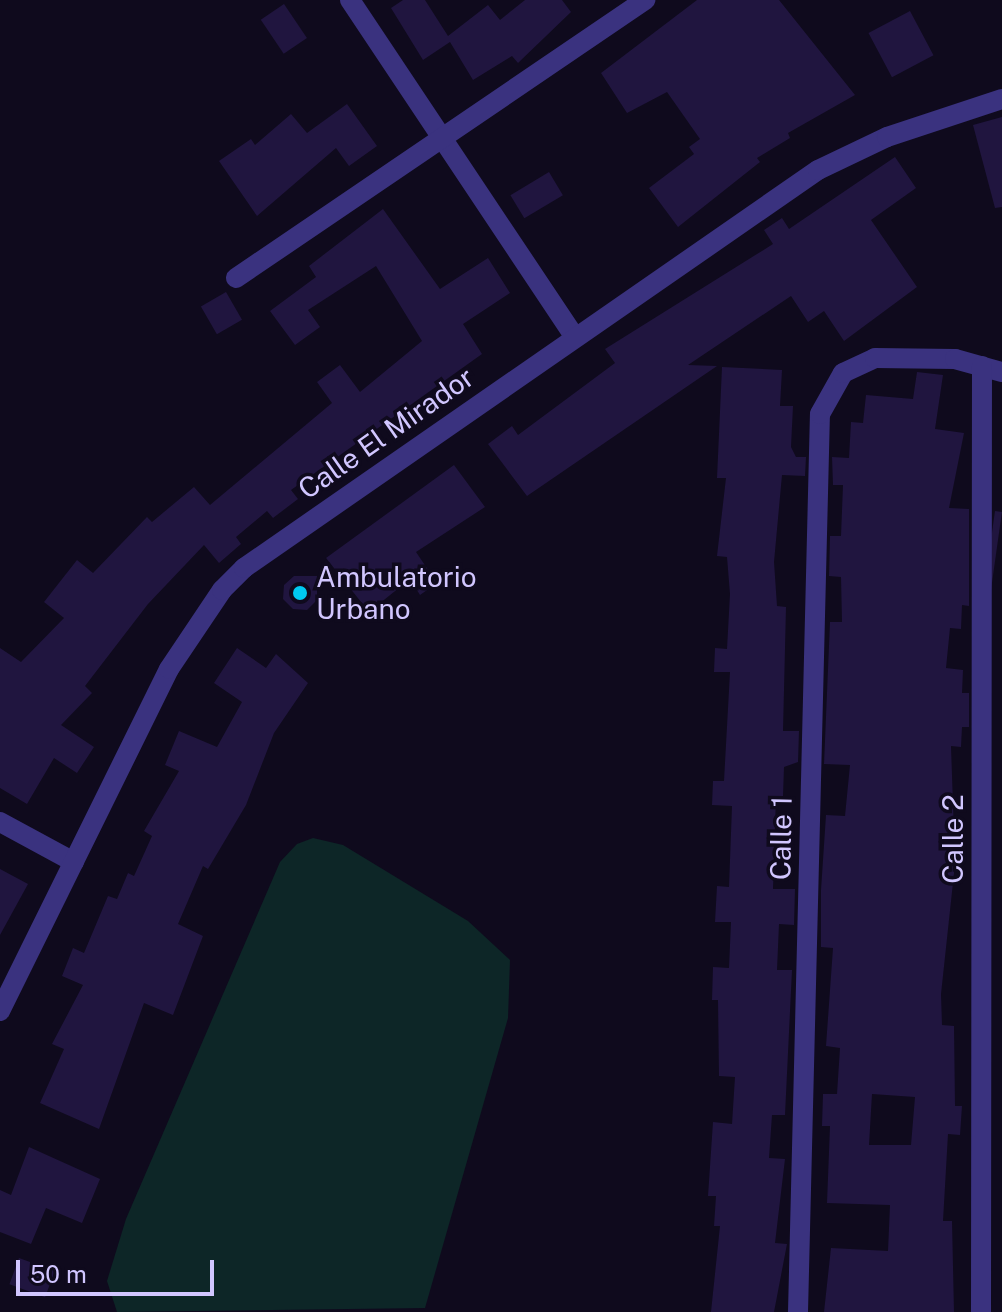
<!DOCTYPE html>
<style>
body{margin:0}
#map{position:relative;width:1002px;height:1312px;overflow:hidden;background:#0f0a1d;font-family:"Public Sans",sans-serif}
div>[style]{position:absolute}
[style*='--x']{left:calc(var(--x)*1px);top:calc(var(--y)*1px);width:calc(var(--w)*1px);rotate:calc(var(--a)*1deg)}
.green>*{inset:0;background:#0d2627}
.building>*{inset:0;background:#20153f;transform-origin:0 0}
.street>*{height:20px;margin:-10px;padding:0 10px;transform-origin:10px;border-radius:10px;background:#3a327f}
.dots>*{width:22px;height:22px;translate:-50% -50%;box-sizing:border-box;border:4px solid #0f0a1d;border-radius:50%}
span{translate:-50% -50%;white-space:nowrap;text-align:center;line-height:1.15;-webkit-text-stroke:7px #0f0a1d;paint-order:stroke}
.street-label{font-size:28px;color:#d1c6ff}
.poi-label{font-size:28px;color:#d1c6ff}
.left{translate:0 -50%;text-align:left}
.scale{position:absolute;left:16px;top:1260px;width:198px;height:36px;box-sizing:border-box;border:4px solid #d1c6ff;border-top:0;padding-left:10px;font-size:24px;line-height:28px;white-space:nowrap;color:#d1c6ff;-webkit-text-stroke:6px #0f0a1d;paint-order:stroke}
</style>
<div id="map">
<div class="green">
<i style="clip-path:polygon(313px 838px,343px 845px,468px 921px,510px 960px,508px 1018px,425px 1308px,117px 1312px,107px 1281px,126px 1219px,280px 862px,297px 844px)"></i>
</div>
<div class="building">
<i style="clip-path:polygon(403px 0,425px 0,448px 36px,488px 5px,500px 20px,525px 0,562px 0,571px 12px,518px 63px,512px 56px,473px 80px,450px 42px,423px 60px,391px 8px)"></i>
<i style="clip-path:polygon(697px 0,779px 0,855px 95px,788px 133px,790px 138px,757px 158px,760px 162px,678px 227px,649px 188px,694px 154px,689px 147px,700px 139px,667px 92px,627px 113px,601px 73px)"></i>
<i style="left:284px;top:4px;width:41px;height:28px;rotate:56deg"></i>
<i style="left:910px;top:11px;width:50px;height:47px;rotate:62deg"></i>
<i style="clip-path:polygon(347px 104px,377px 146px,349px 166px,336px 148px,257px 216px,219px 161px,251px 139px,255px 145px,291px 114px,307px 133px)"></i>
<i style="clip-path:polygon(1002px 117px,1002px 207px,995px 208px,973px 125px)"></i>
<i style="clip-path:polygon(895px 157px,916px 188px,871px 220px,917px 287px,844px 341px,824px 311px,808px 322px,791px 296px,688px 365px,717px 366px,527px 496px,488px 444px,512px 426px,518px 435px,615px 363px,605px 349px,773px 244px,764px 230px,782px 218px,789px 229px)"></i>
<i style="left:549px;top:172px;width:27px;height:45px;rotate:59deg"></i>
<i style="clip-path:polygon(383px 209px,440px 289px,488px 258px,510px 293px,463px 324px,482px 354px,291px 490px,298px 499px,273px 518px,267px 511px,236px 537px,241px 544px,219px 563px,204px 545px,148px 604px,85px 686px,92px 693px,61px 725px,94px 747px,77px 773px,54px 758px,27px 804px,0 788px,0 648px,21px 662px,64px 618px,44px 602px,77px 560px,93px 573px,147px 517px,152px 522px,194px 487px,210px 505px,332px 403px,317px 382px,340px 365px,360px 392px,422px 341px,376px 266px,308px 310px,320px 327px,295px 345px,270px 311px,316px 277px,309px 266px)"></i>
<i style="left:226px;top:292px;width:32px;height:29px;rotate:60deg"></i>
<i style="clip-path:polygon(722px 367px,782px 370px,780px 406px,793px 406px,791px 447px,796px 457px,806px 457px,805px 476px,782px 475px,774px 562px,777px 606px,786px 607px,783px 731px,799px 731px,798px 762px,784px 767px,783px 796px,776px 796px,773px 889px,795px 889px,794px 925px,779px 924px,777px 970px,792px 970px,785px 1115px,772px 1115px,769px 1158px,785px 1159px,775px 1243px,787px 1244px,774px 1312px,711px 1312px,720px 1226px,714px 1226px,716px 1196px,708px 1196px,713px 1122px,732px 1124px,735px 1077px,719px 1076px,718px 1000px,712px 1000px,713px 967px,729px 968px,731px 922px,715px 922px,717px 886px,729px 887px,732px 806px,712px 805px,713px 781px,724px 781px,730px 672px,714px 672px,715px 648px,727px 649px,730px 594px,727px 557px,717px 556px,726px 478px,717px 478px)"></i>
<i style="clip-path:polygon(evenodd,917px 372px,943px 375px,935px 429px,964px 433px,949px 508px,969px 509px,969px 606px,962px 605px,961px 629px,950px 628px,946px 668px,963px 670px,962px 693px,969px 693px,969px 727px,962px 727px,961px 747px,951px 746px,955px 864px,941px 994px,942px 1025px,954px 1026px,955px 1106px,962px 1106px,960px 1135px,948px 1134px,943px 1221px,952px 1221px,954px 1312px,824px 1312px,831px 1248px,888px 1251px,890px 1205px,827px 1203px,830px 1126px,822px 1126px,823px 1094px,837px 1094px,840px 1048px,826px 1046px,833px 948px,821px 947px,821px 890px,826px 815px,845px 816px,850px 765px,824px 764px,830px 622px,842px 622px,841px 577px,829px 576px,830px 536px,841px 536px,843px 485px,833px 485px,832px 457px,849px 458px,851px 422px,863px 423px,866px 395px,913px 399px,917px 372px,872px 1094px,915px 1097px,911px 1145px,869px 1145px,872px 1094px)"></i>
<i style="clip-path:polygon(454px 465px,485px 507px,416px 552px,437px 583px,420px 595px,410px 579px,369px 612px,326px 558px)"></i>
<i style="left:995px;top:511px;width:7px;height:96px;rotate:8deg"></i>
<i style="clip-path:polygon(294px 576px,317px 576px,317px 600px,307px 610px,293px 609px,283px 599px,284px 585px)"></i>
<i style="clip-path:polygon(237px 648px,266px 668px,276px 654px,308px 683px,274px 733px,246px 805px,208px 869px,203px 866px,178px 924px,203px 936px,173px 1015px,144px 1003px,99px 1129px,40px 1103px,64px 1049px,52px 1044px,83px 985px,62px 976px,73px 948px,84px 953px,108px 896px,117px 899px,128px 873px,134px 876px,152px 836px,144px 831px,179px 771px,165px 765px,179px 731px,217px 747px,242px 702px,214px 683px)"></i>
<i style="clip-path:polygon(0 869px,28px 884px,0 935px)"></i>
<i style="clip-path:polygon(29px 1147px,100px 1179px,82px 1223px,46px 1208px,31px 1244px,0 1232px,0 1190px,11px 1195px)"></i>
<i style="left:19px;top:1258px;width:38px;height:28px;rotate:20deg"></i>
</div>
<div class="street">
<i style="--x:350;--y:0;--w:404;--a:56.3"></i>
<i style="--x:236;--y:278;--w:495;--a:-34.2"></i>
<i style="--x:0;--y:822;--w:84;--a:28.4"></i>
<i style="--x:0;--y:1011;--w:381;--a:-63.7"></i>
<i style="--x:169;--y:669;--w:95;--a:-56.1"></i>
<i style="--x:222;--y:590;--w:31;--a:-45"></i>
<i style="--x:244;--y:568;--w:698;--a:-34.74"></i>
<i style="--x:818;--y:170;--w:76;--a:-25.6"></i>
<i style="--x:887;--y:137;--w:121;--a:-18.3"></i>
<i style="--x:798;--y:1312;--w:898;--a:-88.6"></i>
<i style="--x:820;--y:414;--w:47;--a:-60.7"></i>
<i style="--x:843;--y:373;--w:35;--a:-25"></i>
<i style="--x:875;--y:358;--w:80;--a:0.7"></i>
<i style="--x:955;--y:359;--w:49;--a:15.5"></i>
<i style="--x:981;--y:1312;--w:946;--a:-89.94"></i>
</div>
<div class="dots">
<i style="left:300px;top:593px;background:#00c9f1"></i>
</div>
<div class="street-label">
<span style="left:386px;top:433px;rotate:-35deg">Calle El Mirador</span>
<span style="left:781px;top:838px;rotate:-89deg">Calle 1</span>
<span style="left:953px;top:839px;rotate:-90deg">Calle 2</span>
</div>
<div class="poi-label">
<span class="left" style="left:316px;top:593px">Ambulatorio<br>Urbano</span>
</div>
<div class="scale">50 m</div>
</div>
